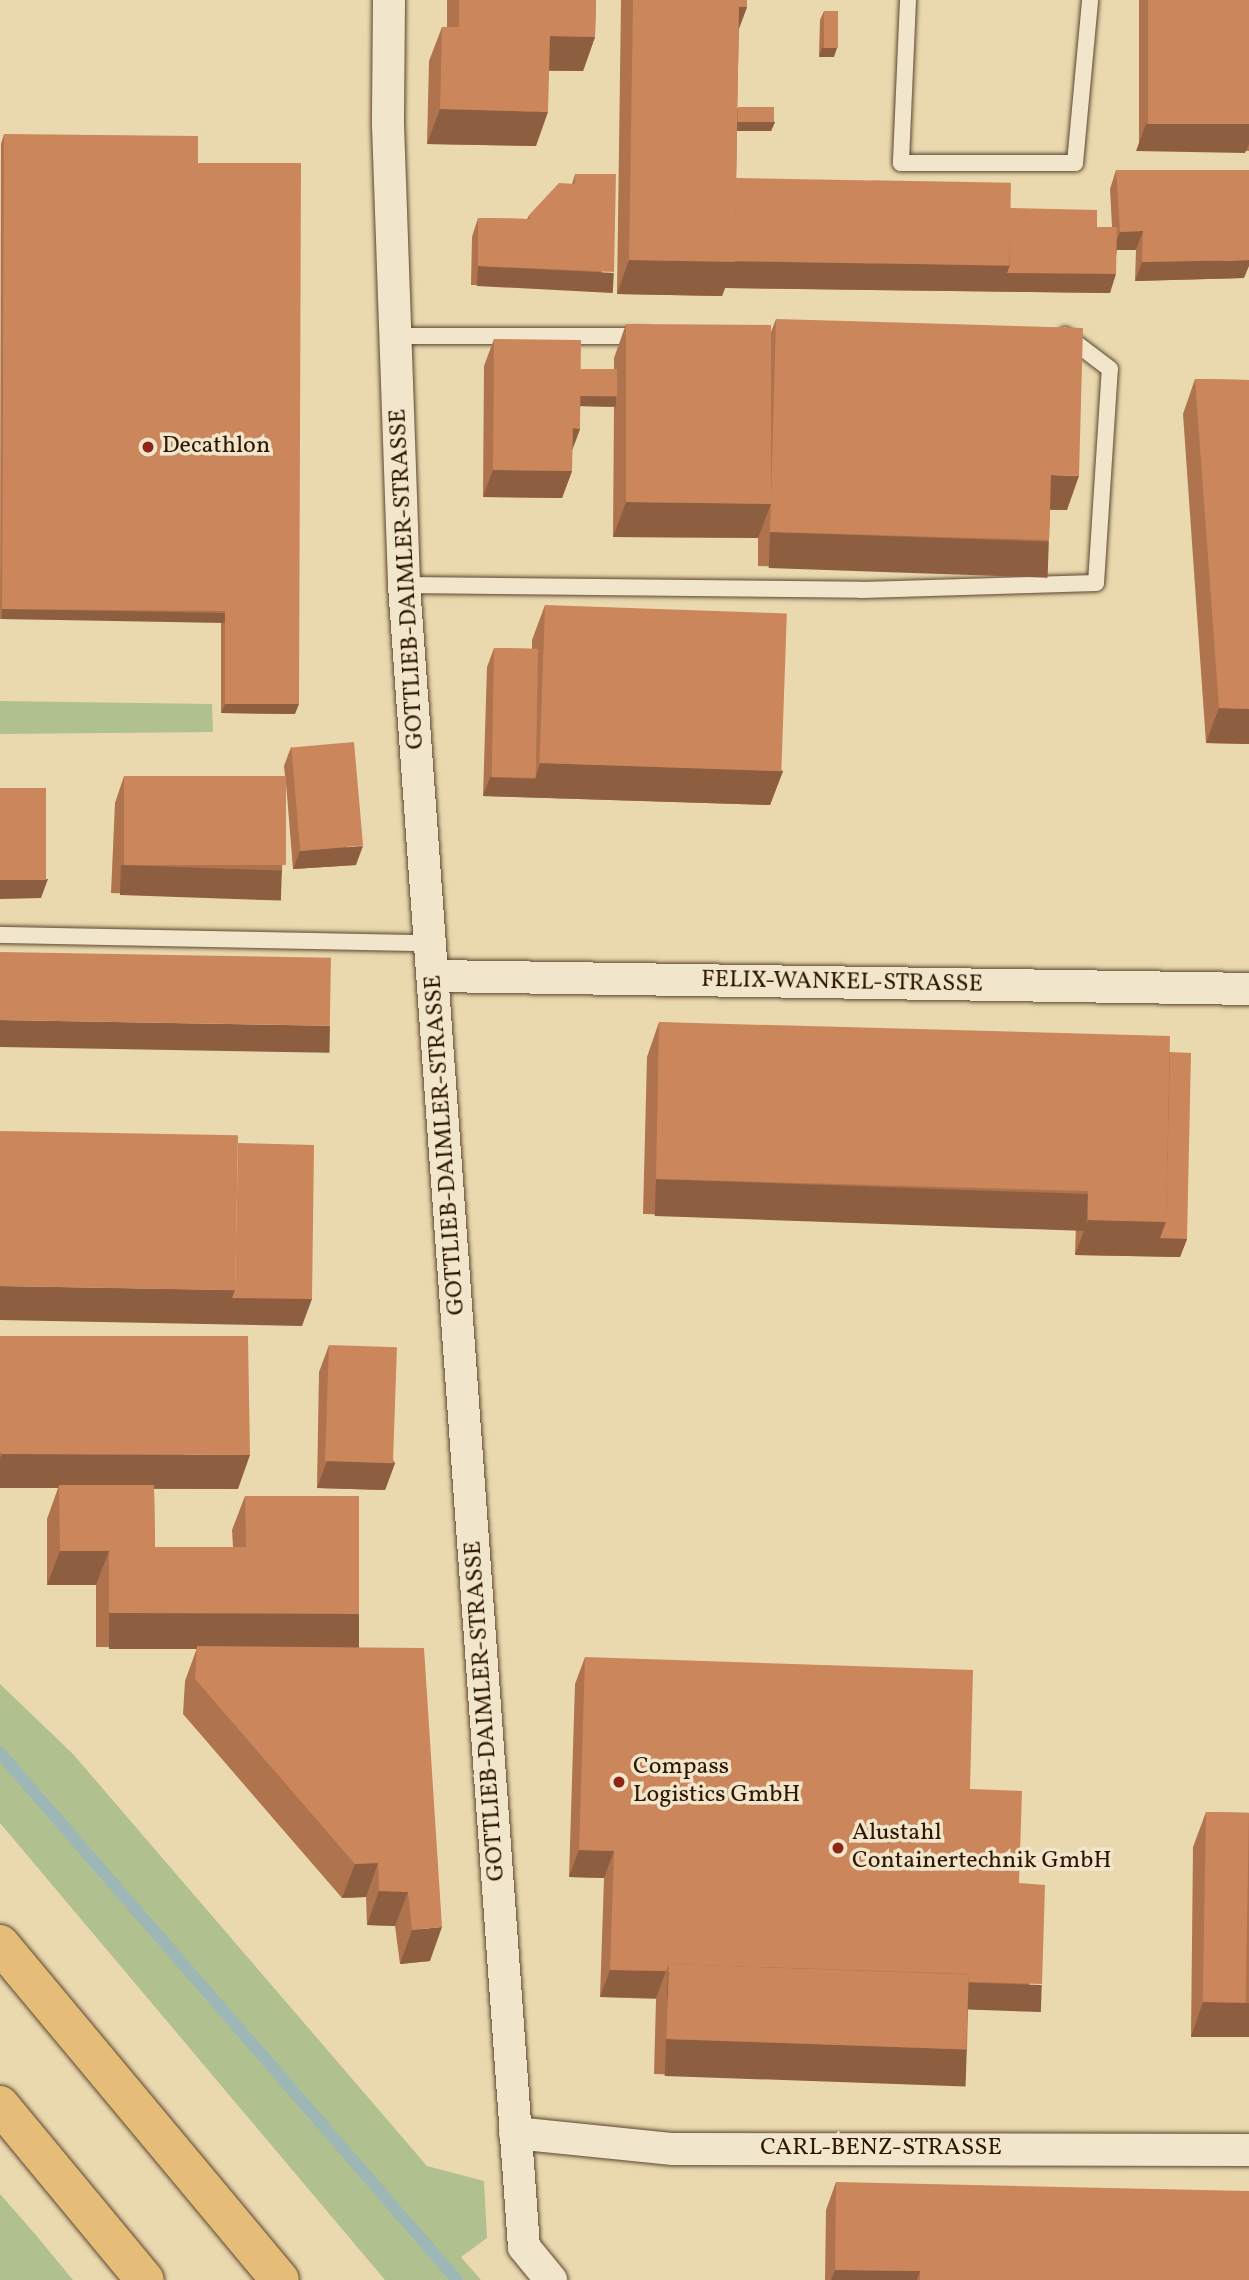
<!DOCTYPE html>
<style>
body{margin:0}
#map{position:relative;width:1249px;height:2280px;overflow:hidden;background:#ead9af;font-family:Vollkorn,serif}
div>[style]{position:absolute}
[style*='--x']{left:calc(var(--x)*1px);top:calc(var(--y)*1px);width:calc(var(--w)*1px);rotate:calc(var(--a)*1deg)}
.green>*{inset:0;background:#b1c08f}
.stream>*{height:12px;margin:-6px;padding:0 6px;transform-origin:6px;border-radius:6px;background:#9db7b6}
.roads{filter:drop-shadow(0 0 2px #5d472e) drop-shadow(0 0 2px #5d472e)}
.service>*{height:16px;margin:-8px;padding:0 8px;transform-origin:8px;border-radius:8px;background:#f1e6cb}
.minor>*{height:32px;margin:-16px;padding:0 16px;transform-origin:16px;border-radius:16px;background:#f1e6cb}
.motorway>*{height:38px;margin:-19px;padding:0 19px;transform-origin:19px;border-radius:19px;background:#e5bc78}
.wall>*{inset:0;background:#af734e;transform-origin:0 0}
.shaded-wall>*{inset:0;background:#8e5e40;transform-origin:0 0}
.building>*{inset:0;background:#cb865b;transform-origin:0 0}
.dots>*{width:19px;height:19px;translate:-50% -50%;box-sizing:border-box;border:4px solid #f1e6cb;border-radius:50%}
span{translate:-50% -50%;white-space:nowrap;text-align:center;line-height:1.15;-webkit-text-stroke:7px #f1e6cb;paint-order:stroke}
.poi-label{font-size:24px;color:#2e1603}
.left{translate:0 -50%;text-align:left}
.street-label{font-size:24px;color:#2e1603}
</style>
<div id="map">
<div class="green">
<i style="clip-path:polygon(0 701px,212px 704px,213px 732px,0 734px)"></i>
<i style="clip-path:polygon(0 1684px,73px 1754px,427px 2166px,484px 2181px,487px 2238px,461px 2257px,481px 2280px,385px 2280px,0 1823px)"></i>
<i style="clip-path:polygon(0 2194px,35px 2234px,73px 2280px,0 2280px)"></i>
</div>
<div class="stream">
<i style="--x:0;--y:1753;--w:698;--a:49.07"></i>
</div>
<div class="roads">
<div class="service">
<i style="--x:908;--y:0;--w:163;--a:92.5"></i>
<i style="--x:901;--y:163;--w:174;--a:0"></i>
<i style="--x:1075;--y:163;--w:164;--a:-84.7"></i>
<i style="--x:398;--y:336;--w:246;--a:0"></i>
<i style="--x:404;--y:585;--w:457;--a:0.6"></i>
<i style="--x:861;--y:590;--w:235;--a:-1.7"></i>
<i style="--x:1096;--y:583;--w:214;--a:-86.3"></i>
<i style="--x:1110;--y:369;--w:56;--a:-142.9"></i>
<i style="--x:0;--y:935;--w:432;--a:1.1"></i>
</div>
<div class="minor">
<i style="--x:389;--y:0;--w:125;--a:90.5"></i>
<i style="--x:388;--y:125;--w:460;--a:88"></i>
<i style="--x:404;--y:585;--w:1666;--a:85.87"></i>
<i style="--x:524;--y:2247;--w:43;--a:50.7"></i>
<i style="--x:435;--y:976;--w:814;--a:0.91"></i>
<i style="--x:515;--y:2133;--w:159;--a:5.8"></i>
<i style="--x:673;--y:2149;--w:576;--a:0.1"></i>
</div>
<div class="motorway">
<i style="--x:0;--y:1944;--w:437;--a:50.2"></i>
<i style="--x:0;--y:2105;--w:227;--a:50.4"></i>
</div>
</div>
<div class="wall">
<i style="clip-path:polygon(447px 0,596px 0,595px 37px,583px 71px,549px 71px,536px 146px,427px 144px,429px 61px,442px 27px,447px 27px)"></i>
<i style="clip-path:polygon(621px 0,747px 0,747px 7px,739px 29px,737px 108px,775px 122px,771px 131px,737px 131px,736px 178px,1010px 208px,1097px 227px,1112px 227px,1110px 189px,1116px 170px,1244px 278px,1135px 281px,1136px 250px,1117px 250px,1110px 293px,725px 288px,722px 296px,617px 294px)"></i>
<i style="left:1139px;top:0;width:110px;height:151px"></i>
<i style="clip-path:polygon(824px 11px,834px 57px,819px 57px,820px 20px)"></i>
<i style="clip-path:polygon(4px 134px,198px 163px,295px 714px,221px 713px,221px 620px,0 619px,1px 144px)"></i>
<i style="clip-path:polygon(575px 174px,607px 291px,471px 285px,472px 237px,478px 218px,527px 219px,530px 214px,572px 184px)"></i>
<i style="clip-path:polygon(776px 319px,1067px 510px,1050px 510px,1049px 540px,1037px 575px,758px 566px,758px 538px,613px 537px,614px 405px,613px 407px,580px 406px,580px 429px,572px 450px,572px 471px,562px 498px,483px 497px,484px 366px,494px 339px,580px 369px,614px 369px,614px 358px,626px 324px,771px 332px)"></i>
<i style="clip-path:polygon(1195px 379px,1249px 380px,1249px 744px,1206px 743px,1183px 414px)"></i>
<i style="clip-path:polygon(545px 605px,783px 771px,770px 805px,483px 796px,487px 667px,494px 648px,532px 649px,532px 640px)"></i>
<i style="clip-path:polygon(291px 747px,356px 865px,293px 869px,286px 783px,282px 871px,273px 898px,111px 893px,115px 803px,124px 776px,285px 776px,284px 766px)"></i>
<i style="clip-path:polygon(659px 1022px,1170px 1052px,1187px 1239px,1180px 1257px,1075px 1255px,1076px 1225px,643px 1214px,647px 1057px)"></i>
<i style="clip-path:polygon(0 1336px,238px 1489px,154px 1489px,155px 1547px,233px 1547px,232px 1530px,245px 1496px,346px 1648px,430px 1961px,400px 1964px,395px 1926px,367px 1925px,366px 1897px,342px 1898px,183px 1714px,185px 1681px,197px 1648px,96px 1647px,96px 1585px,47px 1585px,47px 1519px,58px 1488px,0 1488px)"></i>
<i style="clip-path:polygon(329px 1345px,395px 1463px,385px 1490px,317px 1488px,319px 1372px)"></i>
<i style="clip-path:polygon(585px 1657px,970px 1789px,1019px 1883px,1032px 2011px,968px 2009px,967px 2049px,955px 2083px,654px 2074px,656px 1999px,600px 1997px,604px 1878px,569px 1877px,575px 1684px)"></i>
<i style="clip-path:polygon(1206px 1812px,1249px 1813px,1249px 2037px,1191px 2037px,1193px 1847px)"></i>
<i style="clip-path:polygon(836px 2182px,1249px 2280px,825px 2280px,826px 2210px)"></i>
</div>
<div class="shaded-wall">
<i style="clip-path:polygon(739px 7px,747px 7px,734px 41px)"></i>
<i style="clip-path:polygon(550px 36px,595px 37px,583px 71px,537px 70px)"></i>
<i style="clip-path:polygon(822px 48px,837px 48px,834px 57px,819px 57px)"></i>
<i style="clip-path:polygon(440px 109px,548px 112px,536px 146px,427px 144px)"></i>
<i style="clip-path:polygon(1249px 118px,1249px 144px,1245px 153px,1136px 151px,1146px 124px)"></i>
<i style="clip-path:polygon(737px 122px,775px 122px,771px 131px,734px 131px)"></i>
<i style="clip-path:polygon(1143px 231px,1136px 250px,1113px 250px,1120px 232px)"></i>
<i style="clip-path:polygon(629px 260px,1010px 265px,1116px 274px,1110px 293px,725px 288px,722px 296px,617px 294px)"></i>
<i style="clip-path:polygon(1249px 260px,1249px 266px,1244px 278px,1135px 281px,1142px 262px)"></i>
<i style="left:478px;top:266px;width:136px;height:20px;rotate:3deg"></i>
<i style="left:574px;top:396px;width:42px;height:10px;rotate:1deg"></i>
<i style="clip-path:polygon(573px 428px,580px 429px,570px 456px)"></i>
<i style="clip-path:polygon(493px 470px,572px 471px,562px 498px,483px 497px)"></i>
<i style="clip-path:polygon(1051px 475px,1079px 476px,1067px 510px,1039px 509px)"></i>
<i style="clip-path:polygon(626px 502px,771px 504px,758px 538px,613px 537px)"></i>
<i style="left:770px;top:532px;width:279px;height:36px;rotate:2deg"></i>
<i style="left:2px;top:609px;width:223px;height:10px;rotate:1deg"></i>
<i style="clip-path:polygon(225px 704px,299px 704px,295px 714px,221px 713px)"></i>
<i style="clip-path:polygon(1219px 708px,1249px 709px,1249px 744px,1206px 743px)"></i>
<i style="clip-path:polygon(540px 763px,783px 771px,770px 805px,483px 796px,490px 777px,535px 779px)"></i>
<i style="clip-path:polygon(363px 846px,356px 865px,293px 869px,300px 851px)"></i>
<i style="left:121px;top:865px;width:161px;height:30px;rotate:2deg"></i>
<i style="clip-path:polygon(48px 879px,41px 898px,0 899px,0 880px)"></i>
<i style="left:0;top:1020px;width:330px;height:27px;rotate:1deg"></i>
<i style="left:656px;top:1179px;width:432px;height:37px;rotate:2deg"></i>
<i style="clip-path:polygon(1088px 1220px,1166px 1222px,1187px 1239px,1180px 1257px,1075px 1255px)"></i>
<i style="clip-path:polygon(0 1286px,235px 1290px,312px 1299px,302px 1326px,0 1320px)"></i>
<i style="clip-path:polygon(2px 1454px,250px 1455px,238px 1489px,59px 1488px,59px 1485px,58px 1488px,0 1488px,0 1458px)"></i>
<i style="clip-path:polygon(327px 1461px,395px 1463px,385px 1490px,317px 1488px)"></i>
<i style="clip-path:polygon(60px 1551px,109px 1551px,96px 1585px,47px 1585px)"></i>
<i style="left:109px;top:1613px;width:250px;height:36px"></i>
<i style="clip-path:polygon(579px 1850px,614px 1851px,604px 1878px,569px 1877px)"></i>
<i style="clip-path:polygon(378px 1863px,366px 1897px,342px 1898px,355px 1864px)"></i>
<i style="clip-path:polygon(379px 1891px,408px 1892px,395px 1926px,367px 1925px)"></i>
<i style="clip-path:polygon(442px 1927px,430px 1961px,400px 1964px,412px 1930px)"></i>
<i style="clip-path:polygon(610px 1970px,666px 1971px,656px 1998px,600px 1997px)"></i>
<i style="left:668px;top:1972px;width:374px;height:27px;rotate:2deg"></i>
<i style="clip-path:polygon(1203px 2002px,1249px 2003px,1249px 2037px,1191px 2037px)"></i>
<i style="left:666px;top:2039px;width:301px;height:37px;rotate:2deg"></i>
<i style="clip-path:polygon(835px 2270px,920px 2271px,917px 2280px,831px 2280px)"></i>
</div>
<div class="building">
<i style="clip-path:polygon(459px 0,596px 0,595px 37px,550px 36px,548px 112px,440px 109px,442px 27px,459px 27px)"></i>
<i style="clip-path:polygon(633px 0,747px 0,747px 7px,739px 7px,735px 262px,629px 260px)"></i>
<i style="left:1148px;top:0;width:101px;height:124px"></i>
<i style="left:824px;top:11px;width:14px;height:37px"></i>
<i style="left:738px;top:107px;width:36px;height:15px"></i>
<i style="clip-path:polygon(4px 134px,198px 136px,198px 163px,301px 163px,299px 704px,225px 704px,225px 611px,2px 609px)"></i>
<i style="clip-path:polygon(1116px 170px,1249px 170px,1249px 260px,1142px 262px,1143px 231px,1120px 232px)"></i>
<i style="clip-path:polygon(575px 174px,616px 174px,614px 272px,478px 266px,478px 218px,530px 219px,530px 214px,559px 183px,575px 184px)"></i>
<i style="left:736px;top:178px;width:275px;height:83px;rotate:1deg"></i>
<i style="clip-path:polygon(1010px 208px,1097px 210px,1097px 227px,1117px 227px,1116px 274px,1007px 273px,1010px 265px)"></i>
<i style="clip-path:polygon(776px 319px,1083px 328px,1079px 476px,1051px 475px,1049px 540px,770px 532px,771px 504px,626px 502px,626px 324px,771px 325px,771px 497px)"></i>
<i style="clip-path:polygon(494px 339px,581px 340px,580px 429px,573px 428px,572px 471px,493px 470px)"></i>
<i style="left:580px;top:369px;width:37px;height:27px"></i>
<i style="clip-path:polygon(1195px 379px,1249px 380px,1249px 709px,1219px 708px)"></i>
<i style="left:545px;top:605px;width:242px;height:158px;rotate:2deg"></i>
<i style="left:494px;top:648px;width:44px;height:129px;rotate:1deg"></i>
<i style="left:354px;top:742px;width:104px;height:63px;rotate:85deg"></i>
<i style="left:124px;top:776px;width:162px;height:89px"></i>
<i style="left:0;top:788px;width:46px;height:92px"></i>
<i style="left:0;top:952px;width:331px;height:68px;rotate:1deg"></i>
<i style="clip-path:polygon(659px 1022px,1170px 1036px,1166px 1222px,1088px 1220px,1088px 1191px,656px 1179px)"></i>
<i style="clip-path:polygon(1170px 1052px,1191px 1053px,1187px 1239px,1160px 1238px,1166px 1222px)"></i>
<i style="left:0;top:1131px;width:238px;height:155px;rotate:1deg"></i>
<i style="clip-path:polygon(238px 1143px,314px 1145px,312px 1299px,232px 1298px,235px 1290px)"></i>
<i style="clip-path:polygon(0 1336px,248px 1336px,250px 1455px,2px 1454px,0 1452px)"></i>
<i style="left:329px;top:1345px;width:68px;height:116px;rotate:2deg"></i>
<i style="clip-path:polygon(59px 1485px,154px 1485px,155px 1547px,246px 1547px,245px 1496px,359px 1496px,359px 1614px,109px 1613px,109px 1551px,60px 1551px)"></i>
<i style="clip-path:polygon(197px 1646px,424px 1648px,442px 1927px,412px 1930px,408px 1892px,379px 1891px,378px 1863px,355px 1864px,195px 1679px)"></i>
<i style="clip-path:polygon(585px 1657px,973px 1670px,970px 1789px,1022px 1791px,1019px 1883px,1045px 1885px,1042px 1984px,969px 1982px,969px 1974px,669px 1964px,666px 1971px,610px 1970px,614px 1851px,579px 1850px)"></i>
<i style="left:1206px;top:1812px;width:43px;height:190px;rotate:1deg"></i>
<i style="left:669px;top:1964px;width:300px;height:75px;rotate:2deg"></i>
<i style="clip-path:polygon(836px 2182px,1249px 2191px,1249px 2280px,920px 2280px,920px 2271px,835px 2270px)"></i>
</div>
<div class="dots">
<i style="left:148px;top:447px;background:#8f2418"></i>
<i style="left:619px;top:1782px;background:#8f2418"></i>
<i style="left:838px;top:1848px;background:#8f2418"></i>
</div>
<div class="poi-label">
<span class="left" style="left:162px;top:447px">Decathlon</span>
<span class="left" style="left:633px;top:1782px">Compass<br>Logistics GmbH</span>
<span class="left" style="left:852px;top:1848px">Alustahl<br>Containertechnik GmbH</span>
</div>
<div class="street-label">
<span style="left:408px;top:579px;rotate:-93deg">GOTTLIEB-DAIMLER-STRASSE</span>
<span style="left:842px;top:983px;rotate:1deg">FELIX-WANKEL-STRASSE</span>
<span style="left:446px;top:1145px;rotate:-94deg">GOTTLIEB-DAIMLER-STRASSE</span>
<span style="left:486px;top:1711px;rotate:-94deg">GOTTLIEB-DAIMLER-STRASSE</span>
<span style="left:881px;top:2149px">CARL-BENZ-STRASSE</span>
</div>
</div>
